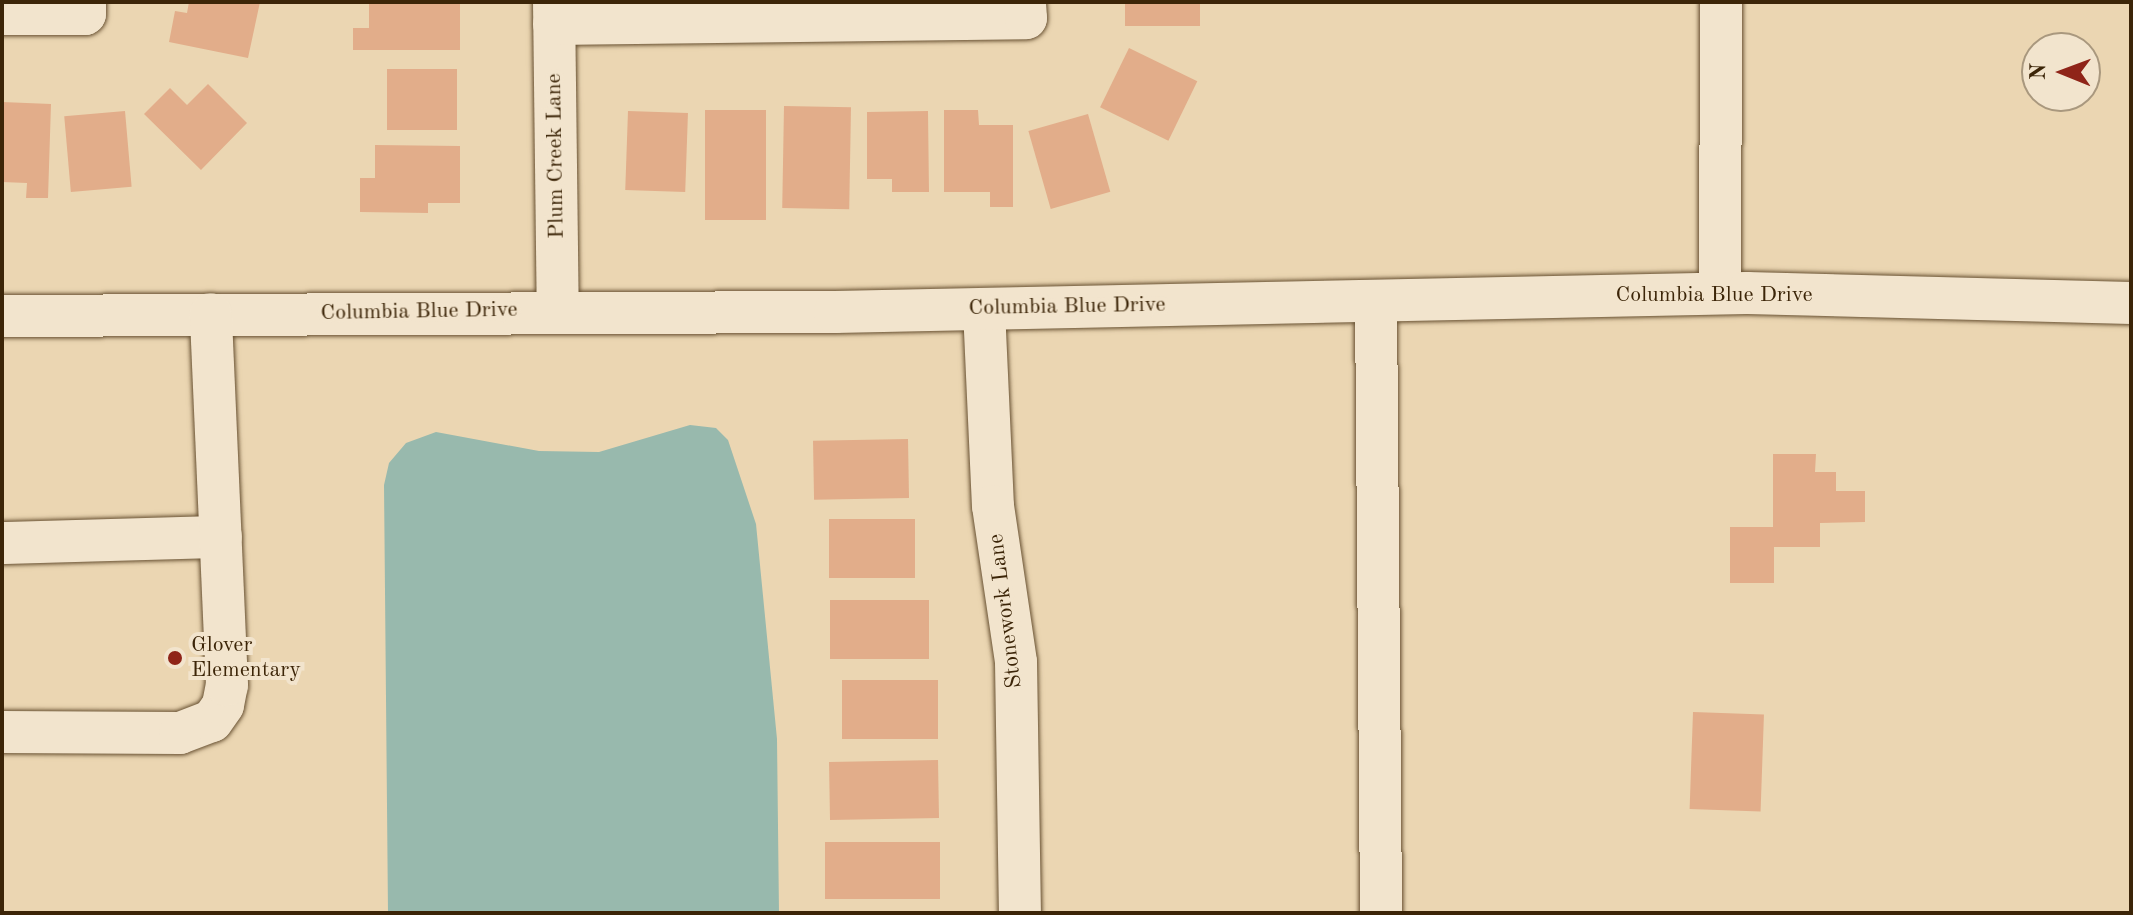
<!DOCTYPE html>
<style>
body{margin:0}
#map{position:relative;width:2133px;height:915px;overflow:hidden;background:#ebd6b2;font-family:"Old Standard TT",serif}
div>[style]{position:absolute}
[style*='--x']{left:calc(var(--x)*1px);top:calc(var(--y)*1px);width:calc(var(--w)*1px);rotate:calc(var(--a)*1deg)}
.water>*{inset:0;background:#98b9ad}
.building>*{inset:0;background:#e2ad8a;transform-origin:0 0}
.roads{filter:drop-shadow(0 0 2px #685132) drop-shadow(0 0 2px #685132)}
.minor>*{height:42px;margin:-21px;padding:0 21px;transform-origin:21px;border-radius:21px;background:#f2e4cd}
.dots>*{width:22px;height:22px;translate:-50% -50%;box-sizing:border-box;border:4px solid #f2e4cd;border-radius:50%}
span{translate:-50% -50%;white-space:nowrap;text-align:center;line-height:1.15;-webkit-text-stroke:8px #f2e4cd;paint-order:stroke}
.street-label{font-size:22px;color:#3c2508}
.poi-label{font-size:22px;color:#3c2508}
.left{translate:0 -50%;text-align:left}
.frame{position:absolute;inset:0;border:4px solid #3c2508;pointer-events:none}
.north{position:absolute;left:2021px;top:32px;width:80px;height:80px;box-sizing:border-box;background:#f2e4cd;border:2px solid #a9987e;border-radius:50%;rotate:271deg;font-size:22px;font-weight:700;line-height:32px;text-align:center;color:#3c2508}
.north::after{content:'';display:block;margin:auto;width:28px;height:36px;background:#8f2418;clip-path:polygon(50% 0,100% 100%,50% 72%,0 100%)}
</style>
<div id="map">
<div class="water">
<i style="clip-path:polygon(690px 425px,716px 428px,728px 440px,756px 524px,777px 739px,779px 913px,388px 913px,384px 485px,389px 463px,406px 443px,436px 432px,539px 451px,599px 452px)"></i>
</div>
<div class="building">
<i style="clip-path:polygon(189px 2px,260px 2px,248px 58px,169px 42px,175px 11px,187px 13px)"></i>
<i style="clip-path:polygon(369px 2px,460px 2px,460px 50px,353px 50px,353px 28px,369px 28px)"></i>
<i style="left:1125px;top:2px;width:75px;height:24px"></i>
<i style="left:1129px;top:48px;width:76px;height:66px;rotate:26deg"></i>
<i style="left:457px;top:69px;width:61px;height:70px;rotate:90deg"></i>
<i style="clip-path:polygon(208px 84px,247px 123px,201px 170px,144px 114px,170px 88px,187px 105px)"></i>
<i style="clip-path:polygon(2px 102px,51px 104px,48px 198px,26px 198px,27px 183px,2px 182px)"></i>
<i style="left:784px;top:106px;width:67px;height:102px;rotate:1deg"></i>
<i style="left:766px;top:110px;width:110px;height:61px;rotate:90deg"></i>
<i style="clip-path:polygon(944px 110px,978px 110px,979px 125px,1013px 125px,1013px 207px,990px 207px,990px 192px,944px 192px)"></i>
<i style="left:125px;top:111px;width:76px;height:61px;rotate:85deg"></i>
<i style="left:628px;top:111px;width:60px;height:79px;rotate:2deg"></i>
<i style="clip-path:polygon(928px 111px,929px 192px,892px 192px,892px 179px,867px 179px,867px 112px)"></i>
<i style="left:1088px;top:114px;width:81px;height:62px;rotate:74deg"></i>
<i style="clip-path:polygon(375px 145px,460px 146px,460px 203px,428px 203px,428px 213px,360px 212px,360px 178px,375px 178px)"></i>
<i style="left:908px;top:439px;width:59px;height:95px;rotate:89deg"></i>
<i style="clip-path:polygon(1773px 454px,1816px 454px,1815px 472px,1836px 472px,1836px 491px,1865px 491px,1865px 522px,1820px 523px,1820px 547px,1774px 547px,1774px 583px,1730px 583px,1730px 527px,1773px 527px)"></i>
<i style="left:915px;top:519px;width:59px;height:86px;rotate:90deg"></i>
<i style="left:830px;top:600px;width:99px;height:59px"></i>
<i style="left:938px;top:680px;width:59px;height:96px;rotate:90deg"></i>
<i style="left:1693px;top:712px;width:71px;height:97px;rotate:2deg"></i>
<i style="left:938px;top:760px;width:58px;height:109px;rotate:89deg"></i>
<i style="left:825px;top:842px;width:115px;height:57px"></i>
</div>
<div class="roads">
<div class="minor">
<i style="--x:554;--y:2;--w:309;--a:89.3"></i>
<i style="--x:2;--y:14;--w:83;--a:0"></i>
<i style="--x:85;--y:14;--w:12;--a:-90"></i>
<i style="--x:554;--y:24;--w:472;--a:-0.7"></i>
<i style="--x:1026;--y:18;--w:16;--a:-94"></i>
<i style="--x:1720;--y:293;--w:291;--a:-89.8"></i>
<i style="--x:1376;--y:302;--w:611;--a:89.53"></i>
<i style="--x:984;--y:309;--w:197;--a:87.4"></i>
<i style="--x:993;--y:506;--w:158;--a:81.6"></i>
<i style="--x:1016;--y:662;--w:251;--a:89.1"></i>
<i style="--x:2;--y:316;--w:833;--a:-0.28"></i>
<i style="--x:835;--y:312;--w:912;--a:-1.19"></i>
<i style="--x:1747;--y:293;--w:384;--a:1.5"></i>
<i style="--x:2;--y:543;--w:219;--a:-1.6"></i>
<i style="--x:2;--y:732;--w:178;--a:0.3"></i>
<i style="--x:180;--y:733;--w:34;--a:-21"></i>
<i style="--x:212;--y:721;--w:19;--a:-55"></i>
<i style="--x:223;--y:705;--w:20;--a:-79"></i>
<i style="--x:227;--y:685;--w:371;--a:-92.5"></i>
</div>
</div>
<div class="dots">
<i style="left:175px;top:658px;background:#8f2418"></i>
</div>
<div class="street-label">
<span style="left:556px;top:156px;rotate:-91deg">Plum Creek Lane</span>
<span style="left:1714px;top:296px">Columbia Blue Drive</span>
<span style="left:1067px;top:307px;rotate:-1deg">Columbia Blue Drive</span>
<span style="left:419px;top:312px;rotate:-1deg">Columbia Blue Drive</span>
<span style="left:1006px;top:611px;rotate:-97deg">Stonework Lane</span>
</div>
<div class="poi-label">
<span class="left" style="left:191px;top:658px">Glover<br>Elementary</span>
</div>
<div class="frame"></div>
<div class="north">N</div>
</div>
